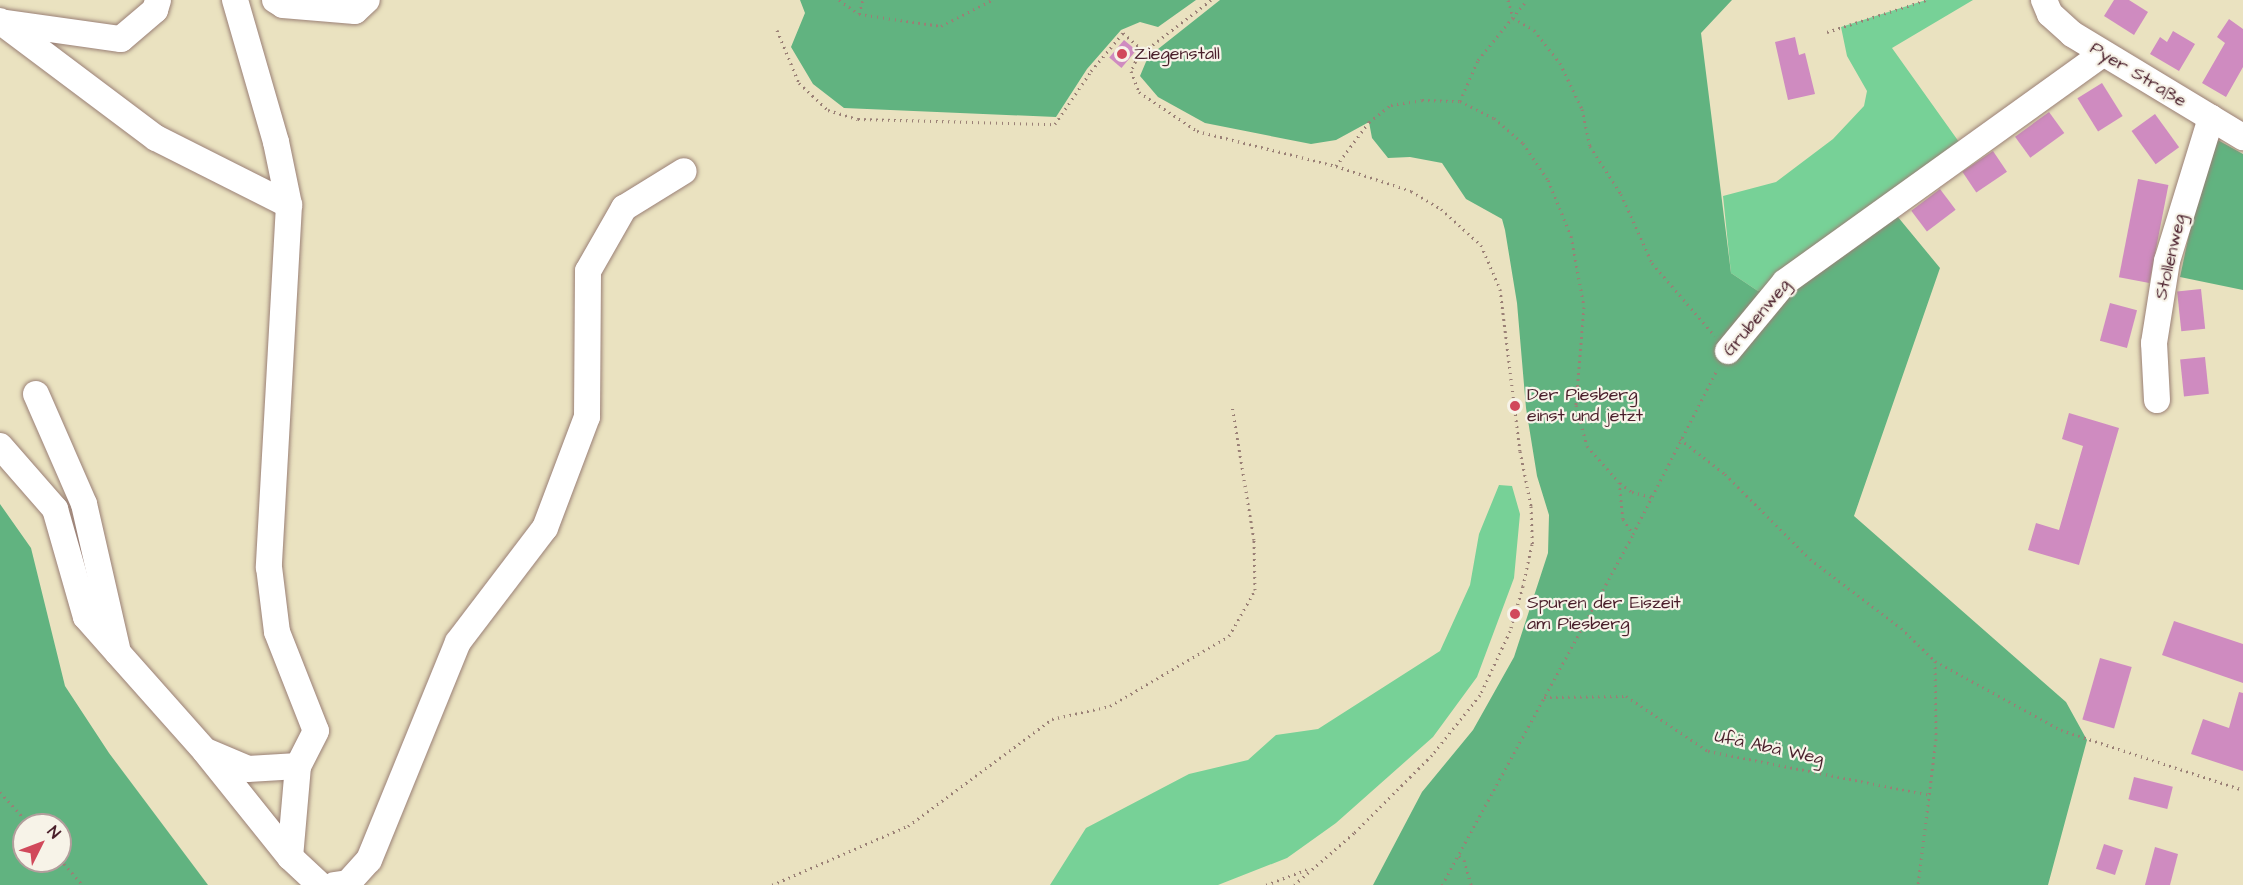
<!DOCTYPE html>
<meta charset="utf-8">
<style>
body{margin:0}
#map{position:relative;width:2243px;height:885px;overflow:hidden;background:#eae2c0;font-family:"Architects Daughter",sans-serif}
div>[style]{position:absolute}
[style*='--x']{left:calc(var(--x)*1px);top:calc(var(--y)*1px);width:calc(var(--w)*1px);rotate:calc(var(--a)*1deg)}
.green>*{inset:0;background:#77d197}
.forest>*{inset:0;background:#61b380}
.building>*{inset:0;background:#cf8bc0;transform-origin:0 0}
.path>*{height:3px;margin-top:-1.5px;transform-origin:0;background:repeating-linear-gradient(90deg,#9a8076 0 1.5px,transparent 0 6px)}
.roads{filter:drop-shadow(0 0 2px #9a8076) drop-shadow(0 0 2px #9a8076)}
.minor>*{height:26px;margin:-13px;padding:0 13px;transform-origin:13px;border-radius:13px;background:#fff}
.dots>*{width:16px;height:16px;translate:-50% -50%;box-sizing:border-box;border:3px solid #f7f3e8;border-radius:50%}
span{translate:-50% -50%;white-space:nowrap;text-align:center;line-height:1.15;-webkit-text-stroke:4.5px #f7f3e8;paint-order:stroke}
.poi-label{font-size:18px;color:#4a1f2b}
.left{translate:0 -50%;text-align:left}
.street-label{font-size:18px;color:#4a1f2b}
.north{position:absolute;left:12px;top:813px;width:60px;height:60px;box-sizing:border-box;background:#f7f3e8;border:2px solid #b29e9c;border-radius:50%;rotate:48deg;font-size:16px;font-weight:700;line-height:24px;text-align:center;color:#4a1f2b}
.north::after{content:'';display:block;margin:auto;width:21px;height:27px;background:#d1495b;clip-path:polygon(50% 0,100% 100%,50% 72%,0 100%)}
</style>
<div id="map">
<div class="green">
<i style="clip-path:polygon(1926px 0,1973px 0,1892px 48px,1964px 149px,1785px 282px,1758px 291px,1731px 273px,1723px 196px,1776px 182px,1833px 139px,1864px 106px,1867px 91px,1847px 56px,1841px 27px)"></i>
<i style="clip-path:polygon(1499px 485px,1512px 486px,1520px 514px,1514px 578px,1477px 677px,1433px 737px,1336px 823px,1287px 858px,1218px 885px,1050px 885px,1086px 828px,1189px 774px,1248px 760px,1276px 735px,1318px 729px,1440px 651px,1470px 585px,1479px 534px)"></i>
</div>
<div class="forest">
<i style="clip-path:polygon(800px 0,1196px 0,1158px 27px,1140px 22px,1121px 30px,1087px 69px,1056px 117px,844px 108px,813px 84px,791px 47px,805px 13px)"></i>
<i style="clip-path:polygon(1220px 0,1732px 0,1701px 33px,1731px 273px,1758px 291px,1785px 282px,1888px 205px,1940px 268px,1854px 516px,2066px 702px,2087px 740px,2048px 885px,1373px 885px,1422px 792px,1473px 730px,1514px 657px,1548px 553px,1549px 515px,1537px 476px,1526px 408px,1517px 303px,1505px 230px,1502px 219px,1466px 199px,1442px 163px,1410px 157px,1388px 158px,1372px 138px,1369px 122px,1336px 140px,1311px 144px,1205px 123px,1158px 97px,1140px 76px,1148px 57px)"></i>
<i style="clip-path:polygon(2216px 139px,2243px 154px,2243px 290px,2180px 277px,2195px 206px)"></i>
<i style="clip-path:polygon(evenodd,0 504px,31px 548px,65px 686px,109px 753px,208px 885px,0 885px,0 504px,24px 825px,60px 825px,60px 861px,24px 861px,24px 825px)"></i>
</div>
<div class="building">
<i style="clip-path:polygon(2114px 0,2129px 0,2148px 12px,2134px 35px,2104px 16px)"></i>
<i style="clip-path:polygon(2229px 19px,2243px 29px,2243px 67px,2226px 97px,2202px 83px,2225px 43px,2217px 37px)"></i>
<i style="clip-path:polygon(2173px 31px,2195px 44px,2179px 71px,2150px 54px,2160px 37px,2167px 42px)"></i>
<i style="clip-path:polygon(1795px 37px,1799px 55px,1805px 53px,1815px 94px,1788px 100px,1775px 42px)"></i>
<i style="left:1124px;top:40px;width:16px;height:23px;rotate:40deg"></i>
<i style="left:2102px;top:83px;width:39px;height:29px;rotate:58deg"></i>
<i style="left:2049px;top:112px;width:26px;height:42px;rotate:54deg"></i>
<i style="left:2155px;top:114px;width:41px;height:29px;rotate:54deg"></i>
<i style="left:1993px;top:151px;width:25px;height:37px;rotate:56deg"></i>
<i style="left:2138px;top:179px;width:31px;height:100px;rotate:11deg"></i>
<i style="left:1940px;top:189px;width:26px;height:36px;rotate:53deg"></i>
<i style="left:2201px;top:289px;width:40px;height:24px;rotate:84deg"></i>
<i style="left:2110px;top:303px;width:28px;height:39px;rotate:15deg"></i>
<i style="left:2205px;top:357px;width:37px;height:25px;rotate:84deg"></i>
<i style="clip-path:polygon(2069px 413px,2119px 428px,2079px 565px,2028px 550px,2036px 523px,2059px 530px,2083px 446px,2062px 439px)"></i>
<i style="clip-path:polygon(2174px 621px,2243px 644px,2243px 683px,2162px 655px)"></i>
<i style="left:2100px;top:658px;width:33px;height:64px;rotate:16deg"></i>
<i style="clip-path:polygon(2239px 692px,2243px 693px,2243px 771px,2191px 754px,2203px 719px,2229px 728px)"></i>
<i style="left:2134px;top:777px;width:40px;height:23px;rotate:14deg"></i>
<i style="left:2104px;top:844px;width:20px;height:26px;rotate:18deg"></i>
<i style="clip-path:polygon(2155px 847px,2178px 854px,2170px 885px,2145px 885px)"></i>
</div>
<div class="path">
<i style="--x:839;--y:0;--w:24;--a:35"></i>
<i style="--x:859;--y:14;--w:83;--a:8.3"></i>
<i style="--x:941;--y:26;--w:57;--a:-27"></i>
<i style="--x:1211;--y:0;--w:92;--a:142.5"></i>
<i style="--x:1138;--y:56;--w:17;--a:115"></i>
<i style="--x:1131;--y:71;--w:22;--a:69"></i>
<i style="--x:1139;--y:92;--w:70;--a:33.9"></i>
<i style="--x:1197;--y:131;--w:143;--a:14.1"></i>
<i style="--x:1336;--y:166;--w:79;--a:18.4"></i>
<i style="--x:1411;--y:191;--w:35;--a:31"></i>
<i style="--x:1441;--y:209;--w:54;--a:42"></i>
<i style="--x:1481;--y:245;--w:48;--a:66.6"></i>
<i style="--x:1500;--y:289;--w:163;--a:83"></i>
<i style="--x:1520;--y:451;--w:56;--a:78.7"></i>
<i style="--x:1531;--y:506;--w:38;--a:88"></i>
<i style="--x:1532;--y:544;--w:43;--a:102.1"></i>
<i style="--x:1523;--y:586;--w:47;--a:106.1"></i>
<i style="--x:1510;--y:631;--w:71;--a:115.1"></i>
<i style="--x:1480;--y:695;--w:77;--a:128.7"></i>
<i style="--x:1432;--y:755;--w:110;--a:135"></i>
<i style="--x:1354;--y:833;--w:79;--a:139.1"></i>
<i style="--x:1508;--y:0;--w:19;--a:74"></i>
<i style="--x:1513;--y:18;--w:24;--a:30"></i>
<i style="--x:1534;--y:30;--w:42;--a:51.8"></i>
<i style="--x:1560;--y:63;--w:51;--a:64.4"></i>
<i style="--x:1582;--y:109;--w:38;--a:78"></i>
<i style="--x:1590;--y:146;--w:57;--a:57.1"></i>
<i style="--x:1621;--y:194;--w:76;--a:65.8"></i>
<i style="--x:1652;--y:263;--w:96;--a:49.2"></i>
<i style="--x:859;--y:14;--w:15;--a:-74"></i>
<i style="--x:777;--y:30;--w:57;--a:67.5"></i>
<i style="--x:799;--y:83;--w:40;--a:43"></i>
<i style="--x:828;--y:110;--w:31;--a:17"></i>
<i style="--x:858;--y:119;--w:197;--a:1.5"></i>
<i style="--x:1055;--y:124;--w:64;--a:-55.8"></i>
<i style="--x:1091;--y:71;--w:50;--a:-49.9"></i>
<i style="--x:1123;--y:33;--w:28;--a:41"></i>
<i style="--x:1827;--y:32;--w:104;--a:-17.9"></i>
<i style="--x:1460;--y:101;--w:45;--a:-66.3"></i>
<i style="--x:1478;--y:60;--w:77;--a:-50.8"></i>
<i style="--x:1336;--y:166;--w:55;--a:-53.1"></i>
<i style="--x:1369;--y:122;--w:28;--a:-38"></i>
<i style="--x:1391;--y:105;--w:31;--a:-9"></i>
<i style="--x:1422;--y:100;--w:38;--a:2"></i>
<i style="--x:1460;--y:101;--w:38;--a:27"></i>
<i style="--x:1494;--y:118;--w:38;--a:41"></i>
<i style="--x:1523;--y:143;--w:45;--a:56"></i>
<i style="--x:1548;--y:180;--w:61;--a:67.7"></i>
<i style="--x:1571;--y:236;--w:72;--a:79.6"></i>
<i style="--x:1584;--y:307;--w:98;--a:94.7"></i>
<i style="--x:1576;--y:405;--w:42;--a:75"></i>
<i style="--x:1587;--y:446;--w:48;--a:48.4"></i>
<i style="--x:1619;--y:482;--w:37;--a:84"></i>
<i style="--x:1623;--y:519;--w:18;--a:56"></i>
<i style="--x:1680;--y:439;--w:57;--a:37.9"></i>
<i style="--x:1725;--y:474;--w:120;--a:45"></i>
<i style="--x:1810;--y:559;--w:114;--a:37.2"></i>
<i style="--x:1901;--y:628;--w:47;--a:44.1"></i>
<i style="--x:1935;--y:661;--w:78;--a:89.3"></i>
<i style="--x:1936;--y:739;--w:147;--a:97"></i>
<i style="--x:1620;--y:483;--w:15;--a:37"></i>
<i style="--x:1632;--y:492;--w:21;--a:14"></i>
<i style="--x:1935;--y:661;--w:144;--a:28.7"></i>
<i style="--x:2061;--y:730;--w:192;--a:18.2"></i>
<i style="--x:1544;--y:697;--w:82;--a:-0.7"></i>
<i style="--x:1626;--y:696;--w:99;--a:33.9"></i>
<i style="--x:1708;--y:751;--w:226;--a:11.2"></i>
<i style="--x:0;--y:792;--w:45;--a:47.7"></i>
<i style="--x:1459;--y:856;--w:6;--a:39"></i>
<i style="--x:1464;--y:860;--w:26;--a:74"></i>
<i style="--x:60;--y:859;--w:35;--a:49"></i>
<i style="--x:772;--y:885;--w:148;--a:-23.5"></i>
<i style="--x:908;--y:826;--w:179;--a:-36.6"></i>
<i style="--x:1052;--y:719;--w:59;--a:-12.6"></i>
<i style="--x:1110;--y:706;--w:138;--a:-30.5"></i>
<i style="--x:1229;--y:636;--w:53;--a:-60.5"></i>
<i style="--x:1255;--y:590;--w:50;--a:-91.1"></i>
<i style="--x:1254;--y:540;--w:137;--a:-99.3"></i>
<i style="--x:1266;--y:885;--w:47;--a:-21.1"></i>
<i style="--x:1442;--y:885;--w:400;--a:-61.4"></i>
<i style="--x:1633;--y:534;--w:186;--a:-62.9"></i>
</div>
<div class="roads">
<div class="minor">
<i style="--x:235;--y:0;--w:148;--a:73.9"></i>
<i style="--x:276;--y:142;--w:64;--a:78.3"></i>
<i style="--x:289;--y:205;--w:363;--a:93.2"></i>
<i style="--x:269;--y:567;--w:65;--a:83"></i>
<i style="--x:277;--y:632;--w:106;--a:68.5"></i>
<i style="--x:316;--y:731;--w:39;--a:117"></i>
<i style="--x:298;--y:766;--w:91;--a:95"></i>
<i style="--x:275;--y:0;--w:9;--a:32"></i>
<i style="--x:283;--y:5;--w:72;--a:4.8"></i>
<i style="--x:355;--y:11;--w:16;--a:-43"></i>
<i style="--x:2044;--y:0;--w:15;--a:67"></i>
<i style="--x:2050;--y:14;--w:30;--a:42"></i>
<i style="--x:2072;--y:34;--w:200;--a:31.1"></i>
<i style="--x:0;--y:21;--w:195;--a:36.9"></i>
<i style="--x:156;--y:138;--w:149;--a:26.7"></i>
<i style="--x:7;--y:23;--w:115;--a:8"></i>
<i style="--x:121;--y:39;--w:45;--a:-40.5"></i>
<i style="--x:155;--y:10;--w:10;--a:-73"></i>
<i style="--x:1728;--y:351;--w:89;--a:-50.4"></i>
<i style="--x:1785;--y:282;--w:390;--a:-35.7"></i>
<i style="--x:36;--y:394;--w:120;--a:66.4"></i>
<i style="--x:84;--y:504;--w:153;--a:77.1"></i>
<i style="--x:118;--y:653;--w:131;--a:48.4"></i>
<i style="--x:205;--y:751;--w:136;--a:51.3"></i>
<i style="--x:290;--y:857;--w:41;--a:43"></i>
<i style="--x:2157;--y:400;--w:57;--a:-93"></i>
<i style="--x:2154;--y:343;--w:83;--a:-81"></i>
<i style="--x:2167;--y:261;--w:150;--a:-72.9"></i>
<i style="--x:0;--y:446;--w:84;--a:48.9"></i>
<i style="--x:55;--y:509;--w:112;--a:74"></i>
<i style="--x:86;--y:617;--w:47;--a:48.5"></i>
<i style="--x:208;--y:752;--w:43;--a:23"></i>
<i style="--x:248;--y:769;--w:50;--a:-3.4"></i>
<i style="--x:334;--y:885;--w:14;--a:-8"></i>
<i style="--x:348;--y:883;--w:31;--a:-48"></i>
<i style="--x:369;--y:860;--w:235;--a:-67.8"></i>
<i style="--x:458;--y:642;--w:143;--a:-52.7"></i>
<i style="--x:545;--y:528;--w:119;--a:-69.3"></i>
<i style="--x:587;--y:417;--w:146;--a:-89.6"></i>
<i style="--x:588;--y:271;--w:73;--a:-60.3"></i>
<i style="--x:624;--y:208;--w:70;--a:-31.7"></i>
</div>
</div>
<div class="dots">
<i style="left:1122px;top:54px;background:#d1495b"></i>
<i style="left:1515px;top:406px;background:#d1495b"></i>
<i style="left:1515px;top:614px;background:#d1495b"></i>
</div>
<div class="poi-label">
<span class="left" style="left:1134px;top:54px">Ziegenstall</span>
<span class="left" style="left:1527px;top:406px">Der Piesberg<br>einst und jetzt</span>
<span class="left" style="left:1527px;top:614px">Spuren der Eiszeit<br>am Piesberg</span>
</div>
<div class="street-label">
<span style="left:2138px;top:75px;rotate:31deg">Pyer Straße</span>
<span style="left:2171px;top:257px;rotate:-77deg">Stollenweg</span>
<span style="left:1757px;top:318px;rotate:-50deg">Grubenweg</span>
<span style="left:1769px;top:748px;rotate:12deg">Ufä Abä Weg</span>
</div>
<div class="north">N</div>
</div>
